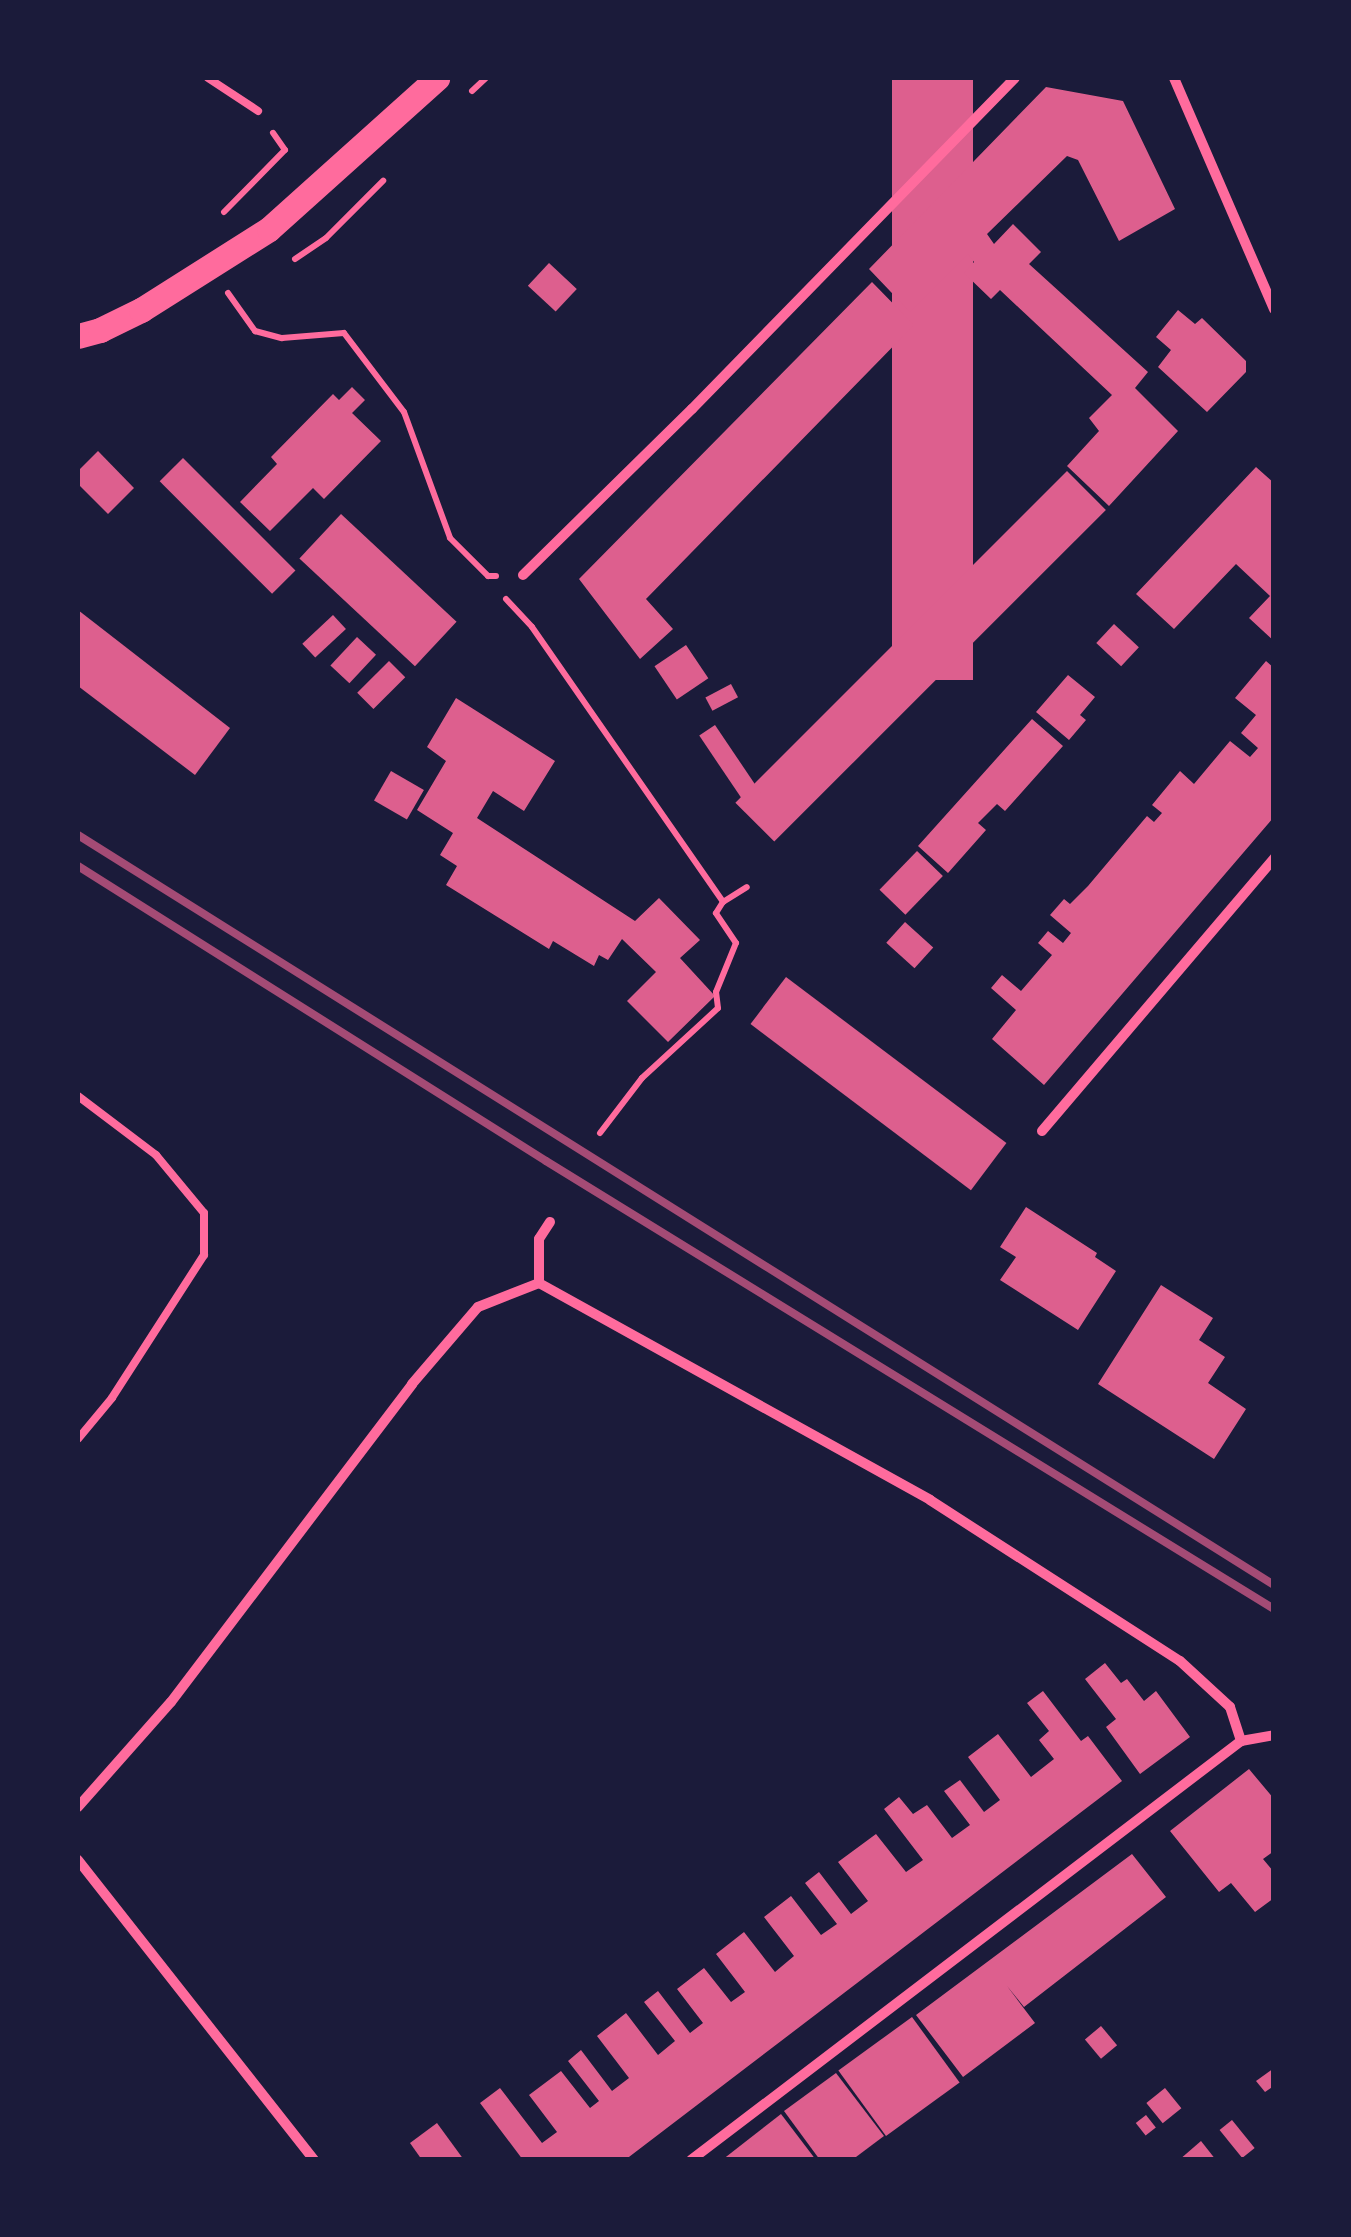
<!DOCTYPE html>
<style>
body{margin:0}
#map{position:relative;width:1351px;height:2237px;overflow:hidden;background:#1b1b3a;font-family:Lora,serif}
div>[style]{position:absolute}
[style*='--x']{left:calc(var(--x)*1px);top:calc(var(--y)*1px);width:calc(var(--w)*1px);rotate:calc(var(--a)*1deg)}
.building>*{inset:0;background:#dd5f8e;transform-origin:0 0}
.path>*{height:6px;margin:-3px;padding:0 3px;transform-origin:3px;border-radius:3px;background:#ff6b9d}
.service>*{height:8px;margin:-4px;padding:0 4px;transform-origin:4px;border-radius:4px;background:#ff6b9d}
.minor>*{height:10px;margin:-5px;padding:0 5px;transform-origin:5px;border-radius:5px;background:#ff6b9d}
.primary>*{height:25px;margin:-12.5px;padding:0 12.5px;transform-origin:12.5px;border-radius:12.5px;background:#ff6b9d}
.rail>*{height:8px;margin:-4px;padding:0 4px;transform-origin:4px;border-radius:4px;background:#a44b75}
span{translate:-50% -50%;white-space:nowrap;text-align:center;line-height:1.15;-webkit-text-stroke:9px #1b1b3a;paint-order:stroke}
.frame{position:absolute;inset:0;border:80px solid #1b1b3a;pointer-events:none}
</style>
<div id="map">
<div class="building">
<i style="left:892px;top:78px;width:81px;height:602px"></i>
<i style="clip-path:polygon(1046px 87px,1123px 101px,1175px 209px,1119px 241px,1078px 160px,1067px 156px,987px 234px,994px 244px,1013px 224px,1041px 252px,1029px 264px,1148px 372px,1135px 388px,1178px 431px,1109px 506px,1067px 466px,1099px 431px,1089px 418px,1112px 395px,1000px 290px,991px 299px,964px 273px,974px 262px,968px 254px,910px 312px,869px 269px)"></i>
<i style="left:549px;top:263px;width:38px;height:31px;rotate:43deg"></i>
<i style="clip-path:polygon(872px 282px,914px 325px,646px 599px,673px 629px,640px 659px,579px 579px)"></i>
<i style="clip-path:polygon(1178px 310px,1195px 324px,1202px 318px,1246px 361px,1246px 372px,1207px 412px,1158px 367px,1171px 350px,1156px 337px)"></i>
<i style="clip-path:polygon(352px 387px,365px 400px,352px 413px,381px 441px,324px 499px,313px 488px,270px 531px,240px 502px,277px 464px,271px 457px,333px 394px,339px 400px)"></i>
<i style="clip-path:polygon(98px 451px,134px 488px,108px 514px,78px 484px,78px 471px)"></i>
<i style="left:183px;top:458px;width:159px;height:33px;rotate:45deg"></i>
<i style="clip-path:polygon(1256px 467px,1274px 483px,1274px 641px,1249px 618px,1270px 596px,1236px 564px,1174px 629px,1136px 594px)"></i>
<i style="left:1067px;top:471px;width:55px;height:469px;rotate:45deg"></i>
<i style="left:341px;top:514px;width:158px;height:61px;rotate:43deg"></i>
<i style="clip-path:polygon(78px 610px,230px 728px,195px 775px,78px 686px)"></i>
<i style="left:333px;top:615px;width:19px;height:42px;rotate:47deg"></i>
<i style="left:1114px;top:624px;width:34px;height:26px;rotate:43deg"></i>
<i style="left:357px;top:637px;width:26px;height:39px;rotate:43deg"></i>
<i style="left:686px;top:645px;width:40px;height:38px;rotate:56deg"></i>
<i style="left:389px;top:661px;width:23px;height:45px;rotate:45deg"></i>
<i style="clip-path:polygon(1266px 661px,1274px 668px,1274px 817px,1044px 1085px,992px 1039px,1016px 1010px,991px 988px,1002px 975px,1021px 991px,1052px 955px,1038px 943px,1048px 931px,1063px 943px,1071px 933px,1050px 915px,1064px 899px,1070px 904px,1088px 886px,1147px 816px,1154px 822px,1162px 813px,1152px 805px,1180px 771px,1194px 784px,1230px 741px,1250px 757px,1258px 748px,1241px 733px,1256px 715px,1235px 698px)"></i>
<i style="clip-path:polygon(1068px 675px,1095px 697px,1080px 715px,1086px 720px,1069px 740px,1036px 712px)"></i>
<i style="left:731px;top:684px;width:15px;height:29px;rotate:62deg"></i>
<i style="clip-path:polygon(456px 698px,555px 761px,524px 811px,493px 791px,477px 818px,635px 921px,659px 898px,700px 940px,680px 958px,715px 996px,668px 1042px,627px 1001px,656px 972px,622px 939px,608px 960px,599px 955px,594px 966px,553px 941px,549px 949px,446px 885px,457px 866px,440px 855px,453px 833px,417px 810px,446px 761px,427px 747px)"></i>
<i style="clip-path:polygon(1032px 719px,1063px 746px,1005px 811px,997px 804px,978px 823px,986px 830px,948px 873px,918px 846px)"></i>
<i style="left:715px;top:725px;width:85px;height:19px;rotate:56deg"></i>
<i style="left:391px;top:771px;width:38px;height:34px;rotate:30deg"></i>
<i style="left:917px;top:851px;width:36px;height:54px;rotate:44deg"></i>
<i style="left:905px;top:922px;width:38px;height:28px;rotate:42deg"></i>
<i style="left:786px;top:977px;width:276px;height:59px;rotate:37deg"></i>
<i style="clip-path:polygon(1026px 1207px,1097px 1253px,1095px 1257px,1116px 1271px,1078px 1330px,1000px 1280px,1016px 1257px,1000px 1247px)"></i>
<i style="clip-path:polygon(1161px 1285px,1213px 1318px,1199px 1340px,1225px 1357px,1208px 1383px,1246px 1409px,1214px 1459px,1098px 1384px)"></i>
<i style="clip-path:polygon(1105px 1663px,1121px 1683px,1127px 1679px,1144px 1701px,1156px 1691px,1190px 1737px,1140px 1774px,1106px 1727px,1116px 1719px,1085px 1679px)"></i>
<i style="clip-path:polygon(1043px 1691px,1081px 1741px,1088px 1736px,1122px 1781px,625px 2160px,523px 2160px,480px 2103px,500px 2088px,542px 2143px,557px 2132px,529px 2095px,561px 2071px,590px 2108px,599px 2101px,568px 2061px,581px 2050px,612px 2091px,629px 2078px,597px 2036px,626px 2013px,658px 2055px,675px 2041px,644px 2002px,658px 1991px,690px 2033px,703px 2023px,677px 1989px,704px 1968px,731px 2002px,745px 1992px,716px 1954px,744px 1932px,775px 1972px,794px 1956px,764px 1917px,791px 1896px,821px 1935px,837px 1924px,805px 1883px,819px 1872px,851px 1914px,868px 1901px,838px 1862px,876px 1834px,906px 1872px,923px 1860px,884px 1809px,899px 1797px,913px 1814px,927px 1805px,952px 1838px,970px 1825px,944px 1791px,960px 1780px,984px 1812px,1000px 1800px,968px 1757px,998px 1734px,1031px 1777px,1054px 1759px,1039px 1740px,1049px 1731px,1027px 1703px)"></i>
<i style="clip-path:polygon(1249px 1769px,1274px 1799px,1274px 1851px,1263px 1859px,1274px 1872px,1274px 1898px,1255px 1912px,1231px 1883px,1219px 1892px,1170px 1831px)"></i>
<i style="clip-path:polygon(1132px 1854px,1166px 1897px,1024px 2007px,1007px 1986px,1035px 2023px,963px 2077px,916px 2015px)"></i>
<i style="left:912px;top:2017px;width:81px;height:91px;rotate:54deg"></i>
<i style="left:1101px;top:2026px;width:25px;height:21px;rotate:50deg"></i>
<i style="clip-path:polygon(1274px 2068px,1274px 2086px,1265px 2092px,1256px 2081px)"></i>
<i style="clip-path:polygon(836px 2073px,884px 2136px,852px 2160px,820px 2160px,784px 2111px)"></i>
<i style="left:1165px;top:2088px;width:26px;height:24px;rotate:51deg"></i>
<i style="clip-path:polygon(781px 2114px,816px 2160px,722px 2160px)"></i>
<i style="left:1146px;top:2115px;width:16px;height:13px;rotate:52deg"></i>
<i style="left:1232px;top:2120px;width:36px;height:16px;rotate:51deg"></i>
<i style="clip-path:polygon(437px 2123px,464px 2160px,422px 2160px,410px 2143px)"></i>
<i style="clip-path:polygon(1201px 2141px,1216px 2160px,1179px 2160px)"></i>
</div>
<div class="path">
<i style="--x:472;--y:91;--w:19;--a:-43"></i>
<i style="--x:224;--y:212;--w:87;--a:-45.5"></i>
<i style="--x:285;--y:150;--w:21;--a:-125"></i>
<i style="--x:295;--y:259;--w:37;--a:-34"></i>
<i style="--x:326;--y:238;--w:81;--a:-45"></i>
<i style="--x:228;--y:293;--w:47;--a:54.6"></i>
<i style="--x:255;--y:331;--w:28;--a:15"></i>
<i style="--x:282;--y:338;--w:62;--a:-4.6"></i>
<i style="--x:344;--y:333;--w:99;--a:52.8"></i>
<i style="--x:404;--y:412;--w:134;--a:69.9"></i>
<i style="--x:450;--y:538;--w:54;--a:45"></i>
<i style="--x:488;--y:576;--w:8;--a:0"></i>
<i style="--x:506;--y:599;--w:38;--a:47"></i>
<i style="--x:532;--y:627;--w:335;--a:55.2"></i>
<i style="--x:600;--y:1133;--w:69;--a:-52.6"></i>
<i style="--x:642;--y:1078;--w:103;--a:-42.6"></i>
<i style="--x:718;--y:1008;--w:16;--a:-97"></i>
<i style="--x:716;--y:992;--w:53;--a:-67.8"></i>
<i style="--x:736;--y:943;--w:36;--a:-124"></i>
<i style="--x:716;--y:913;--w:13;--a:-58"></i>
<i style="--x:723;--y:902;--w:28;--a:-32"></i>
</div>
<div class="service">
<i style="--x:208;--y:78;--w:60;--a:33.4"></i>
<i style="--x:78;--y:1096;--w:98;--a:37.1"></i>
<i style="--x:156;--y:1155;--w:75;--a:50.4"></i>
<i style="--x:204;--y:1213;--w:42;--a:90"></i>
<i style="--x:204;--y:1255;--w:170;--a:122.8"></i>
<i style="--x:112;--y:1398;--w:53;--a:129.7"></i>
</div>
<div class="minor">
<i style="--x:1174;--y:78;--w:252;--a:66.6"></i>
<i style="--x:523;--y:575;--w:237;--a:-44.5"></i>
<i style="--x:692;--y:409;--w:462;--a:-45.7"></i>
<i style="--x:1042;--y:1131;--w:358;--a:-49.6"></i>
<i style="--x:550;--y:1222;--w:20;--a:123"></i>
<i style="--x:539;--y:1239;--w:44;--a:90"></i>
<i style="--x:539;--y:1283;--w:447;--a:29"></i>
<i style="--x:930;--y:1500;--w:297;--a:32.8"></i>
<i style="--x:1180;--y:1661;--w:68;--a:42.6"></i>
<i style="--x:1230;--y:1707;--w:36;--a:72"></i>
<i style="--x:78;--y:1807;--w:140;--a:-48.5"></i>
<i style="--x:171;--y:1702;--w:399;--a:-52.8"></i>
<i style="--x:412;--y:1384;--w:101;--a:-49.4"></i>
<i style="--x:478;--y:1307;--w:66;--a:-21.5"></i>
<i style="--x:78;--y:1860;--w:382;--a:51.8"></i>
<i style="--x:691;--y:2160;--w:691;--a:-37.3"></i>
<i style="--x:1241;--y:1741;--w:34;--a:-10"></i>
</div>
<div class="primary">
<i style="--x:78;--y:336;--w:23;--a:-15"></i>
<i style="--x:100;--y:330;--w:46;--a:-26"></i>
<i style="--x:141;--y:310;--w:151;--a:-32.3"></i>
<i style="--x:269;--y:229;--w:226;--a:-41.9"></i>
</div>
<div class="rail">
<i style="--x:78;--y:835;--w:1412;--a:32.09"></i>
<i style="--x:78;--y:866;--w:553;--a:32.22"></i>
<i style="--x:546;--y:1161;--w:855;--a:31.61"></i>
</div>
<div class="frame"></div>
</div>
